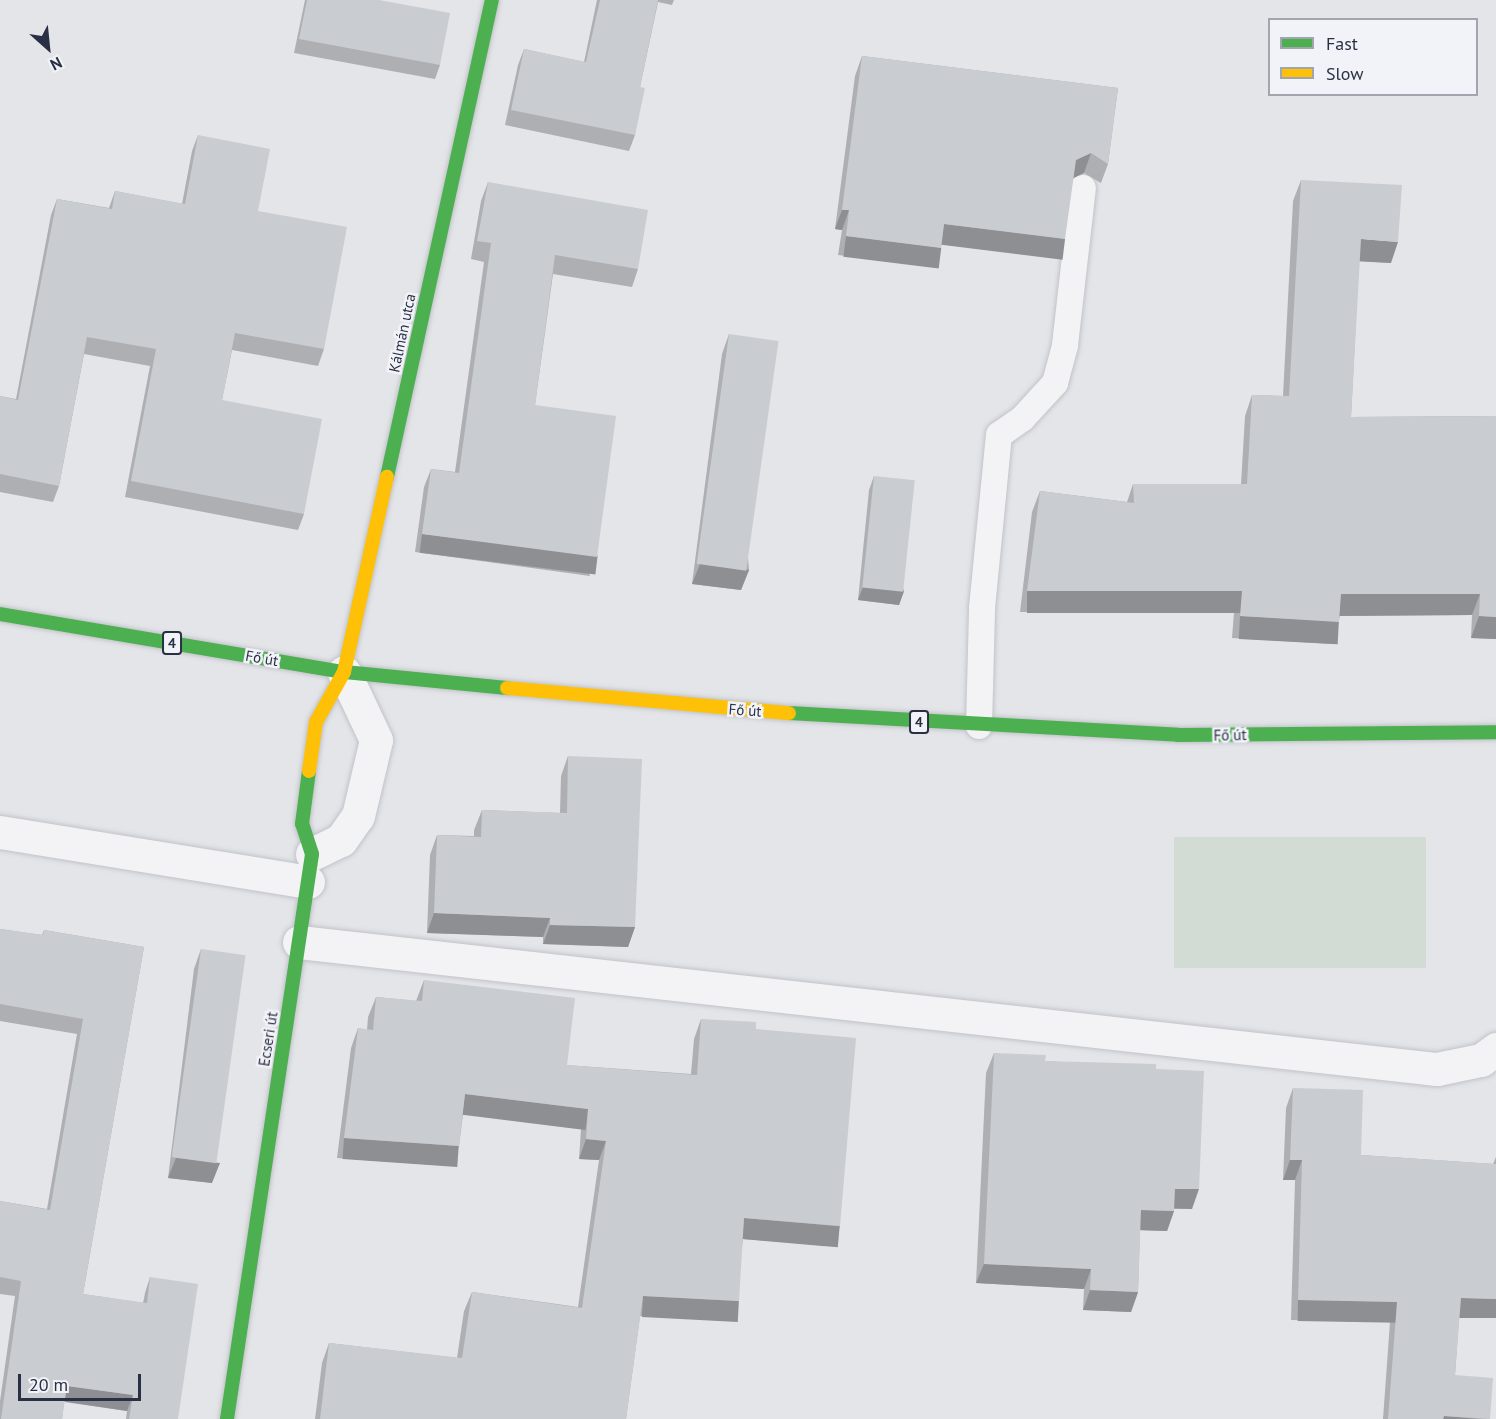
<!DOCTYPE html>
<meta charset="utf-8">
<style>
body{margin:0}
#map{position:relative;width:1496px;height:1419px;overflow:hidden;background:#e3e5e9;font-family:"PT Sans",sans-serif}
div>[style]{position:absolute}
[style*='--x']{left:calc(var(--x)*1px);top:calc(var(--y)*1px);width:calc(var(--w)*1px);rotate:calc(var(--a)*1deg)}
.green>*{inset:0;background:#d2dcd4;transform-origin:0 0}
.roads{filter:drop-shadow(0 0 2px #c1c3c7) drop-shadow(0 0 2px #c1c3c7)}
.lane>*{height:26px;margin:-13px;padding:0 13px;transform-origin:13px;border-radius:13px;background:#f3f3f5}
.street>*{height:33px;margin:-16.5px;padding:0 16.5px;transform-origin:16.5px;border-radius:16.5px;background:#f3f3f5}
.fast>*{height:14px;margin:-7px;padding:0 7px;transform-origin:7px;border-radius:7px;background:#4caf50}
.slow>*{height:14px;margin:-7px;padding:0 7px;transform-origin:7px;border-radius:7px;background:#ffc107}
.wall>*{inset:0;background:#adafb3}
.shaded-wall>*{inset:0;background:#8d8f92;transform-origin:0 0}
.building>*{inset:0;background:#c9ccd0;transform-origin:0 0}
span{translate:-50% -50%;white-space:nowrap;text-align:center;line-height:1.15;-webkit-text-stroke:5px #f1f3f8;paint-order:stroke}
.shield-label span{padding:2px 4px;background:#f1f3f8;border:2px solid;border-radius:4px;-webkit-text-stroke-width:0}
.shield-label{font-size:14px;color:#293043;font-weight:700}
.street-label{font-size:15px;color:#293043}
.legend{position:absolute;left:1268px;top:18px;width:210px;height:78px;box-sizing:border-box;background:#f1f3f8;border:2px solid #a1a5b0;margin:0;padding:8px 10px;list-style:none;font-size:18px;color:#293043}
.legend li{display:flex;align-items:center;gap:12px;height:30px}
.legend b{width:30px;border:2px solid #a1a5b0}
.north{position:absolute;left:18px;top:18px;width:60px;height:60px;-webkit-text-stroke:4px #f1f3f8;paint-order:stroke;rotate:153deg;font-size:16px;font-weight:700;line-height:24px;text-align:center;color:#293043}
.north::after{content:'';display:block;margin:auto;width:21px;height:27px;background:#293043;clip-path:polygon(50% 0,100% 100%,50% 72%,0 100%)}
.scale{position:absolute;left:18px;top:1374px;width:123px;height:27px;box-sizing:border-box;border:3px solid #293043;border-top:0;padding-left:8px;font-size:18px;line-height:21px;white-space:nowrap;color:#293043;-webkit-text-stroke:4px #f1f3f8;paint-order:stroke}
</style>
<div id="map">
<div class="green">
<i style="left:1426px;top:837px;width:131px;height:252px;rotate:90deg"></i>
</div>
<div class="roads">
<div class="lane">
<i style="--x:979;--y:726;--w:118;--a:-88.5"></i>
<i style="--x:982;--y:608;--w:174;--a:-84.4"></i>
<i style="--x:999;--y:435;--w:28;--a:-35"></i>
<i style="--x:1022;--y:419;--w:49;--a:-47.5"></i>
<i style="--x:1055;--y:383;--w:39;--a:-75"></i>
<i style="--x:1065;--y:345;--w:158;--a:-83.5"></i>
</div>
<div class="street">
<i style="--x:0;--y:832;--w:312;--a:9.2"></i>
<i style="--x:312;--y:854;--w:32;--a:-26"></i>
<i style="--x:341;--y:840;--w:29;--a:-55"></i>
<i style="--x:358;--y:816;--w:78;--a:-76.7"></i>
<i style="--x:376;--y:740;--w:75;--a:-115.2"></i>
<i style="--x:299;--y:942;--w:1145;--a:6.37"></i>
<i style="--x:1437;--y:1069;--w:45;--a:-11.6"></i>
<i style="--x:1481;--y:1060;--w:19;--a:-36"></i>
</div>
<div class="fast">
<i style="--x:387;--y:477;--w:488;--a:-77.6"></i>
<i style="--x:0;--y:614;--w:349;--a:9.6"></i>
<i style="--x:344;--y:672;--w:164;--a:5.6"></i>
<i style="--x:789;--y:713;--w:390;--a:3.2"></i>
<i style="--x:1178;--y:735;--w:318;--a:-0.5"></i>
<i style="--x:227;--y:1419;--w:571;--a:-81.44"></i>
<i style="--x:312;--y:854;--w:32;--a:-108"></i>
<i style="--x:302;--y:824;--w:53;--a:-82.5"></i>
</div>
<div class="slow">
<i style="--x:507;--y:688;--w:283;--a:5.1"></i>
<i style="--x:309;--y:771;--w:49;--a:-81.9"></i>
<i style="--x:316;--y:722;--w:57;--a:-60.8"></i>
<i style="--x:344;--y:672;--w:200;--a:-77.6"></i>
</div>
</div>
<div class="wall">
<i style="clip-path:polygon(305px 0,379px 0,440px 65px,435px 79px,294px 53px)"></i>
<i style="clip-path:polygon(597px 0,674px 0,672px 5px,658px 2px,640px 87px,635px 135px,629px 151px,505px 125px,518px 65px,524px 49px,584px 62px)"></i>
<i style="clip-path:polygon(862px 56px,1118px 88px,1108px 164px,1101px 183px,1084px 173px,1073px 178px,1058px 258px,942px 244px,934px 267px,838px 255px,842px 230px,835px 229px,855px 76px)"></i>
<i style="clip-path:polygon(198px 135px,258px 211px,324px 349px,318px 366px,232px 350px,222px 400px,304px 514px,298px 530px,125px 497px,150px 366px,84px 354px,59px 486px,53px 502px,0 492px,0 396px,16px 399px,51px 215px,57px 199px,109px 208px,115px 191px,182px 204px,192px 151px)"></i>
<i style="clip-path:polygon(1301px 180px,1391px 263px,1359px 261px,1351px 417px,1496px 416px,1496px 639px,1471px 638px,1472px 615px,1340px 616px,1332px 644px,1232px 638px,1234px 612px,1020px 612px,1032px 512px,1040px 491px,1127px 502px,1133px 484px,1241px 484px,1245px 416px,1252px 395px,1283px 396px,1293px 201px)"></i>
<i style="clip-path:polygon(488px 182px,638px 269px,632px 287px,553px 274px,535px 405px,590px 576px,415px 552px,424px 487px,431px 469px,455px 472px,484px 262px,471px 259px,481px 201px)"></i>
<i style="clip-path:polygon(729px 334px,749px 570px,741px 590px,692px 584px,722px 354px)"></i>
<i style="clip-path:polygon(874px 476px,904px 591px,899px 605px,858px 600px,869px 490px)"></i>
<i style="clip-path:polygon(568px 756px,635px 927px,628px 947px,543px 944px,543px 937px,427px 933px,430px 855px,437px 835px,474px 836px,474px 830px,482px 810px,560px 813px,561px 776px)"></i>
<i style="clip-path:polygon(0 929px,42px 935px,44px 930px,144px 947px,83px 1294px,143px 1303px,145px 1293px,150px 1277px,178px 1419px,126px 1419px,127px 1411px,64px 1402px,62px 1419px,0 1419px,0 1401px,15px 1296px,0 1294px,0 1201px,47px 1209px,77px 1034px,0 1021px)"></i>
<i style="clip-path:polygon(201px 949px,212px 1183px,168px 1178px,194px 969px)"></i>
<i style="clip-path:polygon(424px 980px,567px 1065px,691px 1074px,694px 1039px,701px 1019px,756px 1029px,840px 1226px,833px 1246px,743px 1239px,732px 1321px,640px 1316px,626px 1419px,315px 1419px,322px 1363px,329px 1343px,457px 1358px,464px 1311px,472px 1292px,578px 1307px,599px 1160px,579px 1159px,581px 1129px,463px 1114px,459px 1146px,452px 1166px,337px 1158px,351px 1048px,358px 1028px,367px 1030px,368px 1017px,376px 997px,416px 1001px)"></i>
<i style="clip-path:polygon(994px 1053px,1045px 1061px,1156px 1069px,1192px 1209px,1174px 1209px,1174px 1211px,1167px 1231px,1140px 1230px,1138px 1292px,1131px 1312px,1083px 1310px,1084px 1289px,976px 1283px,986px 1073px)"></i>
<i style="clip-path:polygon(1293px 1088px,1361px 1155px,1493px 1164px,1496px 1157px,1496px 1318px,1459px 1318px,1455px 1375px,1490px 1419px,1383px 1419px,1390px 1322px,1291px 1320px,1295px 1180px,1283px 1180px,1286px 1108px)"></i>
</div>
<div class="shaded-wall">
<i style="clip-path:polygon(1091px 153px,1084px 173px,1069px 180px,1076px 160px)"></i>
<i style="clip-path:polygon(842px 210px,849px 210px,842px 230px,835px 229px)"></i>
<i style="left:944px;top:224px;width:122px;height:21px;rotate:7deg"></i>
<i style="left:846px;top:236px;width:96px;height:21px;rotate:7deg"></i>
<i style="clip-path:polygon(1361px 239px,1398px 242px,1391px 263px,1353px 261px)"></i>
<i style="left:422px;top:534px;width:177px;height:19px;rotate:7deg"></i>
<i style="clip-path:polygon(700px 564px,749px 570px,741px 590px,692px 584px)"></i>
<i style="clip-path:polygon(863px 587px,904px 591px,899px 605px,858px 600px)"></i>
<i style="left:1027px;top:591px;width:215px;height:22px"></i>
<i style="clip-path:polygon(1341px 594px,1480px 594px,1472px 615px,1333px 616px)"></i>
<i style="left:1240px;top:616px;width:99px;height:23px;rotate:3deg"></i>
<i style="clip-path:polygon(1479px 616px,1496px 617px,1496px 639px,1471px 638px)"></i>
<i style="clip-path:polygon(434px 913px,550px 918px,543px 937px,427px 933px)"></i>
<i style="clip-path:polygon(550px 925px,635px 927px,628px 947px,543px 944px)"></i>
<i style="left:465px;top:1094px;width:124px;height:21px;rotate:7deg"></i>
<i style="left:344px;top:1138px;width:115px;height:21px;rotate:4deg"></i>
<i style="clip-path:polygon(586px 1139px,606px 1141px,599px 1160px,579px 1159px)"></i>
<i style="clip-path:polygon(176px 1158px,220px 1163px,212px 1183px,168px 1178px)"></i>
<i style="clip-path:polygon(1290px 1160px,1302px 1160px,1295px 1180px,1283px 1180px)"></i>
<i style="clip-path:polygon(1175px 1189px,1199px 1189px,1192px 1209px,1167px 1208px)"></i>
<i style="clip-path:polygon(1141px 1210px,1174px 1211px,1167px 1231px,1134px 1230px)"></i>
<i style="left:744px;top:1218px;width:96px;height:21px;rotate:5deg"></i>
<i style="clip-path:polygon(984px 1264px,1091px 1269px,1084px 1289px,976px 1283px)"></i>
<i style="clip-path:polygon(1090px 1290px,1138px 1292px,1131px 1312px,1083px 1310px)"></i>
<i style="left:643px;top:1296px;width:96px;height:21px;rotate:3deg"></i>
<i style="clip-path:polygon(1461px 1298px,1496px 1299px,1496px 1318px,1453px 1318px)"></i>
<i style="left:1298px;top:1300px;width:99px;height:21px;rotate:1deg"></i>
<i style="clip-path:polygon(67px 1386px,133px 1395px,127px 1411px,61px 1401px)"></i>
<i style="clip-path:polygon(1444px 1416px,1478px 1419px,1443px 1419px)"></i>
</div>
<div class="building">
<i style="clip-path:polygon(307px 0,379px 0,450px 13px,440px 65px,299px 39px)"></i>
<i style="clip-path:polygon(600px 0,658px 0,640px 87px,645px 88px,635px 135px,511px 110px,524px 49px,586px 62px)"></i>
<i style="clip-path:polygon(862px 56px,1118px 88px,1108px 164px,1091px 153px,1076px 160px,1065px 239px,944px 224px,941px 248px,846px 236px,849px 210px,842px 210px)"></i>
<i style="clip-path:polygon(198px 135px,270px 149px,258px 211px,347px 227px,324px 349px,235px 333px,222px 400px,322px 419px,304px 514px,131px 481px,156px 349px,87px 337px,59px 486px,0 474px,0 396px,18px 400px,57px 199px,112px 209px,115px 191px,185px 204px)"></i>
<i style="clip-path:polygon(1301px 180px,1402px 185px,1398px 242px,1361px 239px,1351px 417px,1496px 416px,1496px 617px,1479px 616px,1480px 594px,1341px 594px,1339px 622px,1240px 616px,1242px 591px,1027px 591px,1040px 491px,1134px 503px,1133px 484px,1247px 484px,1252px 395px,1289px 396px)"></i>
<i style="clip-path:polygon(488px 182px,648px 210px,638px 269px,555px 255px,535px 405px,616px 416px,597px 557px,422px 534px,431px 469px,459px 473px,491px 243px,477px 241px)"></i>
<i style="left:729px;top:334px;width:50px;height:232px;rotate:8deg"></i>
<i style="left:874px;top:476px;width:41px;height:112px;rotate:6deg"></i>
<i style="clip-path:polygon(568px 756px,642px 759px,635px 927px,550px 925px,550px 918px,434px 913px,437px 835px,481px 837px,482px 810px,567px 813px)"></i>
<i style="clip-path:polygon(0 929px,43px 935px,44px 930px,144px 947px,83px 1294px,147px 1303px,150px 1277px,198px 1284px,178px 1419px,129px 1419px,133px 1395px,67px 1386px,62px 1419px,1px 1419px,21px 1281px,0 1277px,0 1201px,50px 1210px,83px 1019px,0 1004px)"></i>
<i style="left:201px;top:949px;width:45px;height:210px;rotate:8deg"></i>
<i style="clip-path:polygon(424px 980px,575px 998px,567px 1065px,697px 1075px,701px 1019px,756px 1022px,756px 1029px,856px 1038px,840px 1226px,744px 1218px,739px 1301px,643px 1296px,626px 1419px,320px 1419px,329px 1343px,462px 1358px,472px 1292px,582px 1308px,606px 1141px,586px 1139px,588px 1109px,465px 1094px,459px 1146px,344px 1138px,358px 1028px,373px 1030px,376px 997px,422px 1001px)"></i>
<i style="clip-path:polygon(994px 1053px,1046px 1055px,1045px 1061px,1156px 1064px,1156px 1069px,1204px 1071px,1199px 1189px,1175px 1189px,1174px 1211px,1141px 1210px,1138px 1292px,1090px 1290px,1091px 1269px,984px 1264px)"></i>
<i style="clip-path:polygon(1293px 1088px,1363px 1090px,1361px 1155px,1496px 1164px,1496px 1299px,1461px 1298px,1455px 1375px,1493px 1378px,1490px 1419px,1444px 1416px,1443px 1419px,1388px 1419px,1397px 1302px,1298px 1300px,1302px 1160px,1290px 1160px)"></i>
</div>
<div class="shield-label">
<span style="left:172px;top:643px">4</span>
<span style="left:919px;top:722px">4</span>
</div>
<div class="street-label">
<span style="left:402px;top:333px;rotate:-78deg">Kálmán utca</span>
<span style="left:262px;top:658px;rotate:10deg">Fő út</span>
<span style="left:745px;top:710px;rotate:4deg">Fő út</span>
<span style="left:1230px;top:735px;rotate:-1deg">Fő út</span>
<span style="left:268px;top:1039px;rotate:-81deg">Ecseri út</span>
</div>
<ul class="legend">
<li><b style="height:8px;background:#4caf50"></b>Fast</li>
<li><b style="height:8px;background:#ffc107"></b>Slow</li>
</ul>
<div class="north">N</div>
<div class="scale">20 m</div>
</div>
